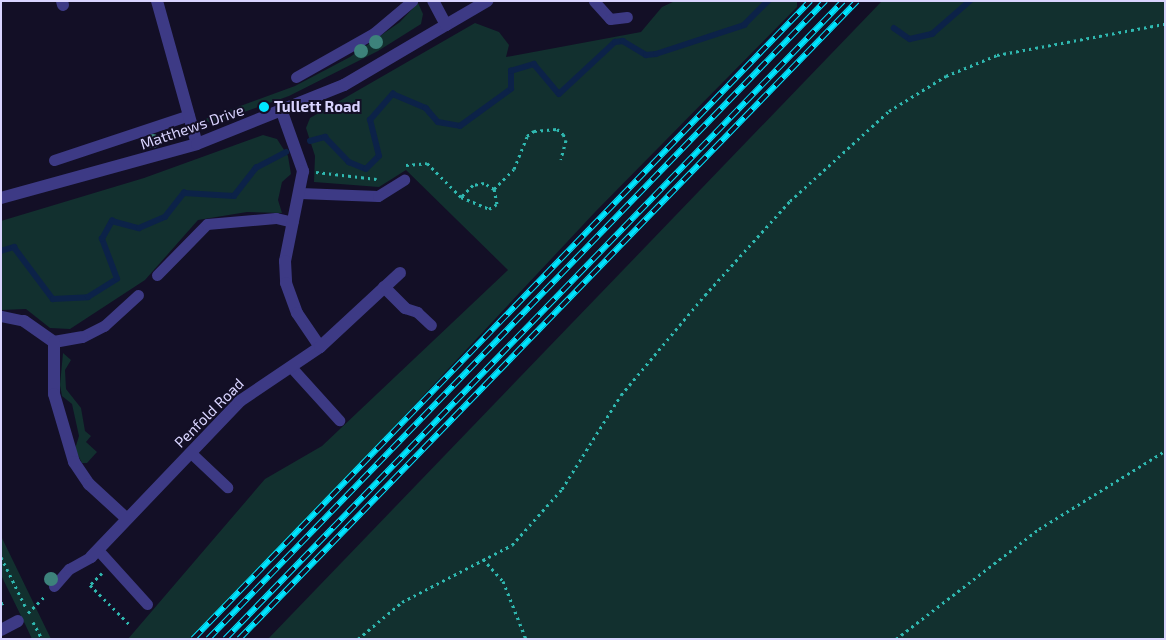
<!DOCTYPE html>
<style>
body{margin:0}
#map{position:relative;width:1166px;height:640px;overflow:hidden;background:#130f26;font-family:"Exo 2",sans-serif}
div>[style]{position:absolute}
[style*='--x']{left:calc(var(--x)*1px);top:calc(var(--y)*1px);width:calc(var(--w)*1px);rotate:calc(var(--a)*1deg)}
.green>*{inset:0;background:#12302f}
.stream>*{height:5.5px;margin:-2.75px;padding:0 2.75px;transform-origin:2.75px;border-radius:2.75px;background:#0c2248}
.path>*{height:3px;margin-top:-1.5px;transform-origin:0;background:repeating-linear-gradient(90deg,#2fb8b0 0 2.5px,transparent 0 6.5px)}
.service>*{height:11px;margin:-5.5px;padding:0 5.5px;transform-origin:5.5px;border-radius:5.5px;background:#3d3a85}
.minor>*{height:12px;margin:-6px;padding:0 6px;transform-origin:6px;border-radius:6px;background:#3d3a85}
.tertiary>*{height:12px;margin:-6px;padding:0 6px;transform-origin:6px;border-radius:6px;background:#3d3a85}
.rail>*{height:5.5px;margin-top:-2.75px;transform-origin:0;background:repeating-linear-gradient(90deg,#130f26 0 11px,#00e5ff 0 22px);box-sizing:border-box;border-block:1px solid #00e5ff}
.trees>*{width:14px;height:14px;margin:-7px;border-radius:50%;background:#3d827b}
.dots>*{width:14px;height:14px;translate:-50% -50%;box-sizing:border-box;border:2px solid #130f26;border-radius:50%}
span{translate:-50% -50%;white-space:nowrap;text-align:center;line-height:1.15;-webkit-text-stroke:4px #130f26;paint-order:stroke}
.poi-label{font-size:15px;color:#d9d4ff;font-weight:700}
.left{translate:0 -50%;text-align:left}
.street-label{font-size:15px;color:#d9d4ff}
.frame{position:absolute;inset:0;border:2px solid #d9d4ff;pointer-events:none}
</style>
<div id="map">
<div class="green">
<i style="clip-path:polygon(675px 1px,797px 1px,797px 7px,596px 211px,279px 550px,190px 639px,128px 639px,265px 479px,322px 446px,508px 270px,406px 170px,379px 187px,314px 182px,315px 156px,306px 128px,310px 118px,475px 23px,499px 32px,509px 45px,506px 57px,641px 32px,662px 7px)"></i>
<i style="clip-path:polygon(882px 1px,1165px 1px,1165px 639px,268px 639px)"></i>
<i style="clip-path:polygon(418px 3px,423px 14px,421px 24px,378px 51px,289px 96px,211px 124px,205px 119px,295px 86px,350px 57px,400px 22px)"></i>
<i style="clip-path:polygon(263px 135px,277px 139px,288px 156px,291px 174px,282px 182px,278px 200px,282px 213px,247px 212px,198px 220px,145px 280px,70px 329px,50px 328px,26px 309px,1px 310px,1px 221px,144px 178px)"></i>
<i style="clip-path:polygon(63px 353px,71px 360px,65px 370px,66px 389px,81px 408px,85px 431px,91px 436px,86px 442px,97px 452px,87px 463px,82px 463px,75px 449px,79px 436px,72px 404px,62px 396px,60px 385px)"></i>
<i style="clip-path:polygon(1px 536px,51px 639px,32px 639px,25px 624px,1px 575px)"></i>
</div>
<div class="stream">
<i style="--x:894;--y:28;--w:19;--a:35"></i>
<i style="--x:910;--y:39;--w:23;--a:-13"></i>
<i style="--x:932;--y:34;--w:50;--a:-41"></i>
<i style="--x:310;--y:141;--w:16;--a:-15"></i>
<i style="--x:325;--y:137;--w:35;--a:46"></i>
<i style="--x:349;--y:162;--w:18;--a:22"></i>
<i style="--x:366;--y:169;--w:18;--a:-45"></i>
<i style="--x:379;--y:156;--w:37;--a:-104"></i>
<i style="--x:370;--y:120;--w:35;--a:-49"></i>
<i style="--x:393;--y:94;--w:36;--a:23"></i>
<i style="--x:426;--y:108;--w:18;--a:49"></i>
<i style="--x:438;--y:122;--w:22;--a:10"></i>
<i style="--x:460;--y:126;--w:63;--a:-36"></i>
<i style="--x:511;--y:89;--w:18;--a:-90"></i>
<i style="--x:511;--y:71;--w:24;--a:-17"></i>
<i style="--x:534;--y:64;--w:39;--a:50"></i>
<i style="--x:559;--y:94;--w:76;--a:-42.9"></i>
<i style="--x:615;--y:42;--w:8;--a:-7"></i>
<i style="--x:623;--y:41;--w:27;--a:31"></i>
<i style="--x:646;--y:55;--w:10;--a:-6"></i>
<i style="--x:656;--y:54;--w:93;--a:-18.2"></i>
<i style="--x:744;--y:25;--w:34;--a:-45"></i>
<i style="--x:1;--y:251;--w:14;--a:-17"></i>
<i style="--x:14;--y:247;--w:65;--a:53.1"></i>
<i style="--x:53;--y:299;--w:35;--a:-3"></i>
<i style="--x:88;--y:297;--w:34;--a:-32"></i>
<i style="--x:117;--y:279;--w:43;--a:-110.6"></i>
<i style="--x:102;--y:239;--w:21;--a:-61"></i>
<i style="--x:112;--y:221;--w:28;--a:15"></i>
<i style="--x:139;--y:228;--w:28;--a:-23"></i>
<i style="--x:165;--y:217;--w:31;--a:-52"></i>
<i style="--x:184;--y:193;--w:50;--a:3.4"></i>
<i style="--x:234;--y:196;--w:36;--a:-52"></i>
<i style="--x:256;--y:168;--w:34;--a:-28"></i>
</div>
<div class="path">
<i style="--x:406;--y:165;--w:21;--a:-5"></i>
<i style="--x:427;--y:163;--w:48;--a:45"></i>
<i style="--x:461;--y:197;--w:30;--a:23"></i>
<i style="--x:489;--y:209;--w:9;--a:-32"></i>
<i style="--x:497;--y:204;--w:15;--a:-101"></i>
<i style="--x:494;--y:189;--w:12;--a:-149"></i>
<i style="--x:484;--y:183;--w:11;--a:170"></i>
<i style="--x:473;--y:185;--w:17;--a:135"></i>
<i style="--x:316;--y:172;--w:61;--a:6.5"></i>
<i style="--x:494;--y:189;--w:28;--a:-45"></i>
<i style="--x:514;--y:169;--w:35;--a:-68"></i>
<i style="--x:527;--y:136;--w:9;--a:-36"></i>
<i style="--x:534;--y:131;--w:23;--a:-5"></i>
<i style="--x:557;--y:129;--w:8;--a:40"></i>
<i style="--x:563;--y:134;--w:7;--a:63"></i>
<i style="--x:566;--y:140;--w:20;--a:105"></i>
<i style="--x:1;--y:557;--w:57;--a:63.9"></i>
<i style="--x:483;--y:559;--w:30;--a:48"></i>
<i style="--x:503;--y:581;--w:62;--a:68.4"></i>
<i style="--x:102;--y:573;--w:17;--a:135"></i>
<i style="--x:90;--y:585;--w:58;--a:45"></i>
<i style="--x:1;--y:604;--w:4;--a:-27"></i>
<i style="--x:28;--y:613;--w:24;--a:-45"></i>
<i style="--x:33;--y:622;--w:19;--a:62"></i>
<i style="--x:358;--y:639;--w:57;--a:-40.1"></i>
<i style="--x:402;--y:602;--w:124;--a:-27.4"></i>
<i style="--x:512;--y:545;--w:75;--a:-48.2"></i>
<i style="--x:562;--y:489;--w:111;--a:-57.9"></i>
<i style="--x:621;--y:395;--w:131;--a:-50"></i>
<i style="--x:705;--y:295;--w:127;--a:-47.9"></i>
<i style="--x:790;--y:201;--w:134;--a:-42.3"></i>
<i style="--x:889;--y:111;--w:67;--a:-31.6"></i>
<i style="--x:946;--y:76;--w:55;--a:-22.4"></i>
<i style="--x:997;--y:55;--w:171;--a:-10.5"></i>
<i style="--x:896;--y:639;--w:180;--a:-37.6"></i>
<i style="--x:1039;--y:529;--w:148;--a:-31.8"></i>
</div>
<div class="service">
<i style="--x:594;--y:1;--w:24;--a:48"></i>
<i style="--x:610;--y:19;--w:17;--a:-7"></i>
<i style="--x:296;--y:77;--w:90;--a:-29.4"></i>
<i style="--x:374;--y:33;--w:50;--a:-40.1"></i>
<i style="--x:54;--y:160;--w:142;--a:-18.4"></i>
<i style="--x:300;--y:193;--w:78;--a:2.2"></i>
<i style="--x:378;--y:196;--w:31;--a:-32"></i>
<i style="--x:157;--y:275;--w:71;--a:-45.6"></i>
<i style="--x:207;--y:224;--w:69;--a:-5"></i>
<i style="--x:276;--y:218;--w:17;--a:13"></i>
<i style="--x:405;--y:308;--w:13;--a:18"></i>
<i style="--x:417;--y:312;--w:19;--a:43"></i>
<i style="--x:1;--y:316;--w:24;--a:12"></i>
<i style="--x:82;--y:337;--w:25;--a:-27"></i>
<i style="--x:104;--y:326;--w:46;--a:-42.4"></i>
<i style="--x:291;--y:367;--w:72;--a:47.8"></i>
<i style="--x:191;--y:453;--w:50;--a:43.4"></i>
<i style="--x:98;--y:550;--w:73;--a:47.8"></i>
<i style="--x:54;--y:586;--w:23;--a:-49"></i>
<i style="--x:69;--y:569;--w:25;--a:-29"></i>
</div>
<div class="minor">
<i style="--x:62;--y:1;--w:4;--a:76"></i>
<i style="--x:157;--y:1;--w:148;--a:74.4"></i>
<i style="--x:446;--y:25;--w:48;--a:-30.3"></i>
<i style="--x:282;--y:112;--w:63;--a:70.4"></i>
<i style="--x:303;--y:171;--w:92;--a:101.3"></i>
<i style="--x:285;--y:261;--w:22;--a:87"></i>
<i style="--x:286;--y:283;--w:32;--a:70"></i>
<i style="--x:297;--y:313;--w:41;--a:55.9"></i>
<i style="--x:384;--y:287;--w:30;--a:45"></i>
<i style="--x:24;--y:321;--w:37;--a:35"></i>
<i style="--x:54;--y:342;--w:28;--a:-10"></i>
<i style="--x:54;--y:342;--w:52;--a:90"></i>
<i style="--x:54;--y:394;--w:71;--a:73.6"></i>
<i style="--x:74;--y:462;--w:27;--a:56"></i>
<i style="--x:89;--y:484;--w:50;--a:42.6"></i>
<i style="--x:91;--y:557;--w:216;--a:-46.3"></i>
<i style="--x:240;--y:401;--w:97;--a:-34"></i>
<i style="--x:320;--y:347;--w:109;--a:-42.8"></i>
<i style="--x:1;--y:630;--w:19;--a:-28"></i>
</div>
<div class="tertiary">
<i style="--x:1;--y:198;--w:203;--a:-15.4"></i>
<i style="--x:197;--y:144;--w:158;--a:-21.9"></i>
<i style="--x:344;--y:85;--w:118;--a:-30.5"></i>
<i style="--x:446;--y:25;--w:27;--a:-118"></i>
</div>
<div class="rail">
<i style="--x:193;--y:639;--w:888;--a:-45.96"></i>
<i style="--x:208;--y:639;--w:888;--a:-45.96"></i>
<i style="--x:225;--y:639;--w:888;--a:-45.91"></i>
<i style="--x:239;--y:639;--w:888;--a:-45.91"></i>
</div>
<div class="trees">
<i style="left:376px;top:42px"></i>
<i style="left:361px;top:51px"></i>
<i style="left:153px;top:141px"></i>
<i style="left:51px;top:579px"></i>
</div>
<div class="dots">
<i style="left:264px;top:107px;background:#00e5ff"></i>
</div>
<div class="poi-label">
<span class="left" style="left:274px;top:107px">Tullett Road</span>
</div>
<div class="street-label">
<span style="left:192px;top:127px;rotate:-19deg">Matthews Drive</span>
<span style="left:209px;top:413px;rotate:-45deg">Penfold Road</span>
</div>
<div class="frame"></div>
</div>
